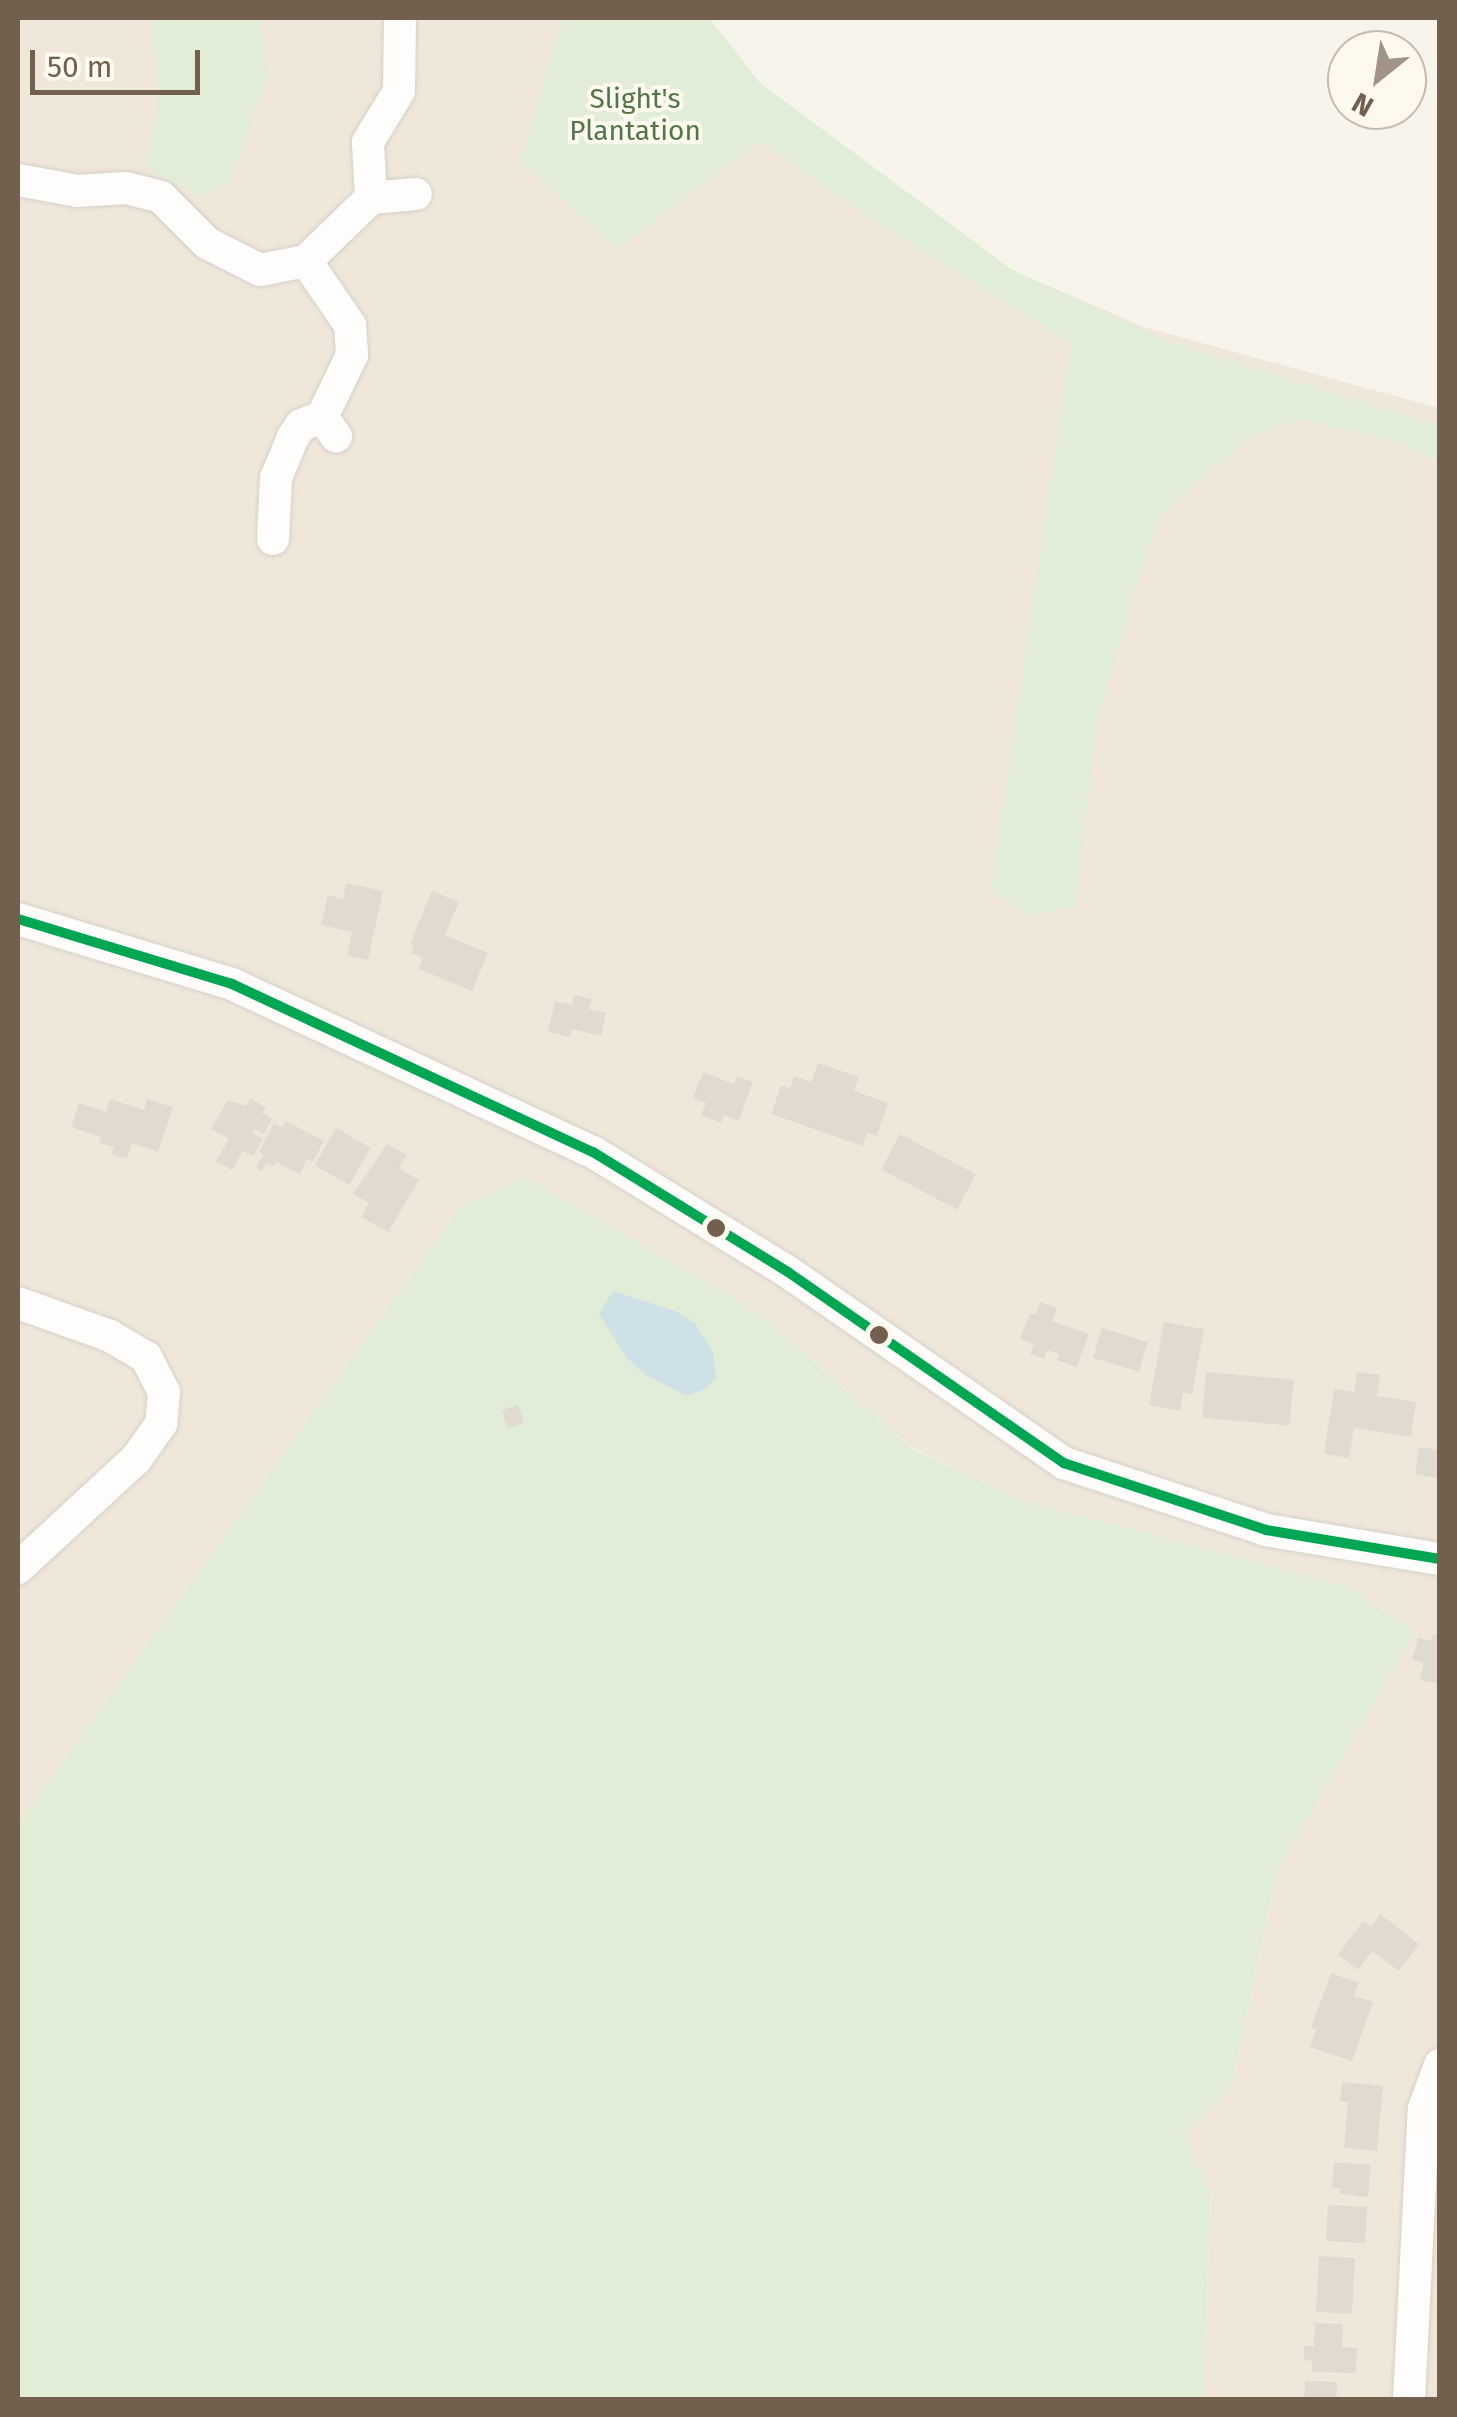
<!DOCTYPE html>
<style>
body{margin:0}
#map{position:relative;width:1457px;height:2417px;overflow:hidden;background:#f7f4ec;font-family:"Fira Sans",sans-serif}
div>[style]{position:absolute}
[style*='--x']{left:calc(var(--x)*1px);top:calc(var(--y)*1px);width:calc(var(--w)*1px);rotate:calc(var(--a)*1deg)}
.residential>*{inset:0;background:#efe8da}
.green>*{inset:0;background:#e2edd8}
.water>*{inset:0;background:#cee1e6}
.building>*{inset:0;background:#e0dad1;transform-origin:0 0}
.roads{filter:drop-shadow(0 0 2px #d6d1ca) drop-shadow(0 0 2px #d6d1ca)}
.minor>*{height:32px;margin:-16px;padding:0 16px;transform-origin:16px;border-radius:16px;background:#fefdfc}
.bus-1>*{height:10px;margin:-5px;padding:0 5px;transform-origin:5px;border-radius:5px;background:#00a651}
.dots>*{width:28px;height:28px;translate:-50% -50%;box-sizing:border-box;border:5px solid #fef9ee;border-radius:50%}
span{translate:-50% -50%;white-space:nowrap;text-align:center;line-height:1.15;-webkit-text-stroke:8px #fef9ee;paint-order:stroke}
.park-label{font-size:28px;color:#4f7846}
.frame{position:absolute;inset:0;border:20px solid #735f4d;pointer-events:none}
.north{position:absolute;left:1327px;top:30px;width:100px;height:100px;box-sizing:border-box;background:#fef9ee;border:2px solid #c6bbae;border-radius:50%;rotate:210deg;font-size:28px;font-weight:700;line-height:40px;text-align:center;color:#735f4d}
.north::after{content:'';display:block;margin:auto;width:35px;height:45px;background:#a19385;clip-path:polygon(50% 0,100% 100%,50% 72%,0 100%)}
.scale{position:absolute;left:30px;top:50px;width:170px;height:45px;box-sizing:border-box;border:5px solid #735f4d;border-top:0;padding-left:12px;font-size:30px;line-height:35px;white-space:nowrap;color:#735f4d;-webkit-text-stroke:8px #fef9ee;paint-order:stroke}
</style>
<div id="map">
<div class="residential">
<i style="clip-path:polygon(18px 18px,709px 18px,760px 83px,1012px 270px,1144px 327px,1439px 408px,1439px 2399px,1203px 2399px,1211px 2192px,1183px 2134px,1231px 2088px,1277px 1870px,1413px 1631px,1349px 1587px,1025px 1501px,911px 1447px,759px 1313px,525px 1177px,460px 1208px,18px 1825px)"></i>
</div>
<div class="green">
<i style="clip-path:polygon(153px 18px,259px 18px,268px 76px,228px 184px,200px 197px,147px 166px,158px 105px)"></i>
<i style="clip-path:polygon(563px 18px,709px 18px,760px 83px,1012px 270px,1173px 343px,1439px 426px,1439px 464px,1406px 444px,1301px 419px,1248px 438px,1158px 517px,1097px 718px,1075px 907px,1026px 915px,991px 890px,1071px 344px,866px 215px,760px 141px,617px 249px,521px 161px)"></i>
<i style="clip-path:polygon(525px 1177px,759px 1313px,911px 1448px,1025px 1501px,1349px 1587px,1414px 1632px,1277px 1870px,1231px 2088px,1183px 2134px,1211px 2192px,1203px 2399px,18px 2400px,18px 1825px,460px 1208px)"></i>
</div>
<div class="water">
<i style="clip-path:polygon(613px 1291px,675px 1311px,695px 1323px,713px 1352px,716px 1378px,703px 1390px,686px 1396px,644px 1374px,626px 1357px,599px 1314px)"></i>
</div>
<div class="building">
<i style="clip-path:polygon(346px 883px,383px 891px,368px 960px,347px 956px,352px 932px,321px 925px,328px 895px,343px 899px)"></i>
<i style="clip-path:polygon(432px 891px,459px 902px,445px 935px,488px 953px,472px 991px,419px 969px,423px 958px,411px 953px,414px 946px,410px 944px)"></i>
<i style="clip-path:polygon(574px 995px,592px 999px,589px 1009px,606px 1013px,601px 1036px,572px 1029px,570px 1037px,548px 1032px,555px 1001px,572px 1005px)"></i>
<i style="clip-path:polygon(818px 1063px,859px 1077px,854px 1091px,888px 1103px,877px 1136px,867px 1133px,863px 1146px,771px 1114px,781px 1086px,790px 1088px,794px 1076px,811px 1082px)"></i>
<i style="clip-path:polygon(703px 1072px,734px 1084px,737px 1076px,753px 1082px,739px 1121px,724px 1115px,721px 1123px,701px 1115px,706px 1103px,693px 1098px)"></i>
<i style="clip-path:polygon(250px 1098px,266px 1108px,262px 1113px,272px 1119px,264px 1134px,255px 1129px,252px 1133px,263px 1139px,253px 1156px,243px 1151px,232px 1170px,216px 1161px,229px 1139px,211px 1129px,228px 1100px,246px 1106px)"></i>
<i style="clip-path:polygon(110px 1099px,144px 1110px,147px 1099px,173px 1107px,158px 1152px,132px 1143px,127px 1159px,112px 1154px,114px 1147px,99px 1143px,101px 1137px,71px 1127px,79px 1103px,106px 1112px)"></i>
<i style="clip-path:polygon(286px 1121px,324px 1141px,313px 1162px,307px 1159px,300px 1174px,276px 1162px,274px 1167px,266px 1163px,262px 1171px,256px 1167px,263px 1155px,259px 1152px,274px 1123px,282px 1128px)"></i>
<i style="left:336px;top:1128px;width:40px;height:43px;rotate:30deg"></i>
<i style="left:900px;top:1134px;width:86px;height:40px;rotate:28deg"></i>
<i style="clip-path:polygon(387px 1144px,407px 1155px,399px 1168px,419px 1180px,388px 1232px,361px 1217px,369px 1203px,353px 1194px)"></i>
<i style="clip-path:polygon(1040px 1302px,1057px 1308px,1052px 1321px,1089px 1334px,1077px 1367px,1057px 1360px,1059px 1354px,1047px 1350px,1044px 1359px,1030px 1354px,1034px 1344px,1020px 1339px,1030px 1313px,1035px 1315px)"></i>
<i style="clip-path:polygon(1164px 1322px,1204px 1329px,1192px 1394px,1183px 1393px,1180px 1411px,1149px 1405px)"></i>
<i style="left:1102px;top:1328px;width:48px;height:31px;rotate:17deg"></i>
<i style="left:1206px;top:1372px;width:88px;height:46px;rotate:5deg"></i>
<i style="clip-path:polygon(1357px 1372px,1380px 1375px,1377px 1396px,1416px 1402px,1411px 1437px,1354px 1428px,1349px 1458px,1324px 1454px,1334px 1389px,1354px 1392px)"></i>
<i style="left:518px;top:1405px;width:19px;height:17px;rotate:72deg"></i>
<i style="clip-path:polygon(1419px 1447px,1440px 1450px,1440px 1479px,1415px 1474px)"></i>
<i style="clip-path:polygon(1433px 1634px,1440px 1635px,1439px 1684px,1420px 1680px,1424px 1663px,1412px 1660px,1418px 1638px,1431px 1641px)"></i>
<i style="clip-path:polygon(1380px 1914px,1419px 1944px,1399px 1971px,1372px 1951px,1358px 1970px,1338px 1955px,1363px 1921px,1371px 1927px)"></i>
<i style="clip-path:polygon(1331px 1973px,1359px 1983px,1354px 1996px,1373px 2002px,1352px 2061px,1310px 2047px,1316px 2030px,1311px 2028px)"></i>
<i style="clip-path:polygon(1342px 2082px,1383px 2086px,1377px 2151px,1344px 2148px,1348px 2102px,1340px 2101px)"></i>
<i style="clip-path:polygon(1334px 2162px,1371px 2165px,1368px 2197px,1340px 2194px,1341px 2188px,1332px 2188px)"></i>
<i style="left:1328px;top:2205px;width:39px;height:36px;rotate:3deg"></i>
<i style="left:1319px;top:2256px;width:36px;height:56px;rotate:3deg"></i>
<i style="clip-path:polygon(1315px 2323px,1343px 2324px,1342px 2347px,1357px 2348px,1356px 2373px,1312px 2372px,1312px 2361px,1304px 2360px,1304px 2346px,1314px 2346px)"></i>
<i style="left:1305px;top:2381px;width:32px;height:19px;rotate:2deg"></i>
</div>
<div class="roads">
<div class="minor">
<i style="--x:18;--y:180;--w:61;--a:10.4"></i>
<i style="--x:78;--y:191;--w:48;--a:-3.6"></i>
<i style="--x:126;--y:188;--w:36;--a:14"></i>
<i style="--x:161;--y:197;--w:65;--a:45"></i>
<i style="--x:207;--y:243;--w:59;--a:27"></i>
<i style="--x:260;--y:270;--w:47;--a:-11.1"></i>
<i style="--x:306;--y:261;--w:91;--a:-44.1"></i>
<i style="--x:371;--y:198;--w:45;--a:-5.1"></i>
<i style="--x:371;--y:198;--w:56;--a:-93.1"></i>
<i style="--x:368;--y:142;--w:60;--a:-58.7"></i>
<i style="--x:399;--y:91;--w:73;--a:-89.2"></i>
<i style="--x:306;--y:261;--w:78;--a:55.5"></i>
<i style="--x:350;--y:325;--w:30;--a:86"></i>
<i style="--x:352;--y:355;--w:69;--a:115.8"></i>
<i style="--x:273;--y:539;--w:61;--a:-87.2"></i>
<i style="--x:276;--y:478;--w:44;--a:-67.5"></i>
<i style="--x:293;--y:437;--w:14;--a:-56"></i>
<i style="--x:301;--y:425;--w:22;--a:-21"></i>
<i style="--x:322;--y:417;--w:24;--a:54"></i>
<i style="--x:18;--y:919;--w:224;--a:16.9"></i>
<i style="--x:232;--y:984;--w:398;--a:25"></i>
<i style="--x:593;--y:1152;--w:229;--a:31.6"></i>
<i style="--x:788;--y:1272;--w:336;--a:34.7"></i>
<i style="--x:1064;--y:1463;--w:213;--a:18.3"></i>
<i style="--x:1266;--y:1530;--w:176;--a:9.5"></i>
<i style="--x:18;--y:1303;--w:98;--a:19.7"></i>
<i style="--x:110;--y:1336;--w:42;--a:30.3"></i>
<i style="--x:146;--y:1357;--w:39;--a:63"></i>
<i style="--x:164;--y:1392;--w:32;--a:95"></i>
<i style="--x:161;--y:1424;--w:43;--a:125.5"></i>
<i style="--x:136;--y:1459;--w:161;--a:137.3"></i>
<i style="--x:1409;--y:2400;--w:292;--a:-87.1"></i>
<i style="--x:1424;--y:2108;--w:46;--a:-69.6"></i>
</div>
</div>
<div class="bus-1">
<i style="--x:18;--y:919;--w:224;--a:16.9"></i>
<i style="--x:232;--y:984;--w:398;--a:25"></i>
<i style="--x:593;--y:1152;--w:229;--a:31.6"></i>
<i style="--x:788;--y:1272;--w:336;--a:34.7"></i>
<i style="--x:1064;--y:1463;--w:213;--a:18.3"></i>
<i style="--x:1266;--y:1530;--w:176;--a:9.5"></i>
</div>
<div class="dots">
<i style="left:716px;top:1228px;background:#735f4d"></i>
<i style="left:879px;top:1335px;background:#735f4d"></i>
</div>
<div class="park-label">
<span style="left:635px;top:115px">Slight's<br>Plantation</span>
</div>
<div class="frame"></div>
<div class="north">N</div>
<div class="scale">50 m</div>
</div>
